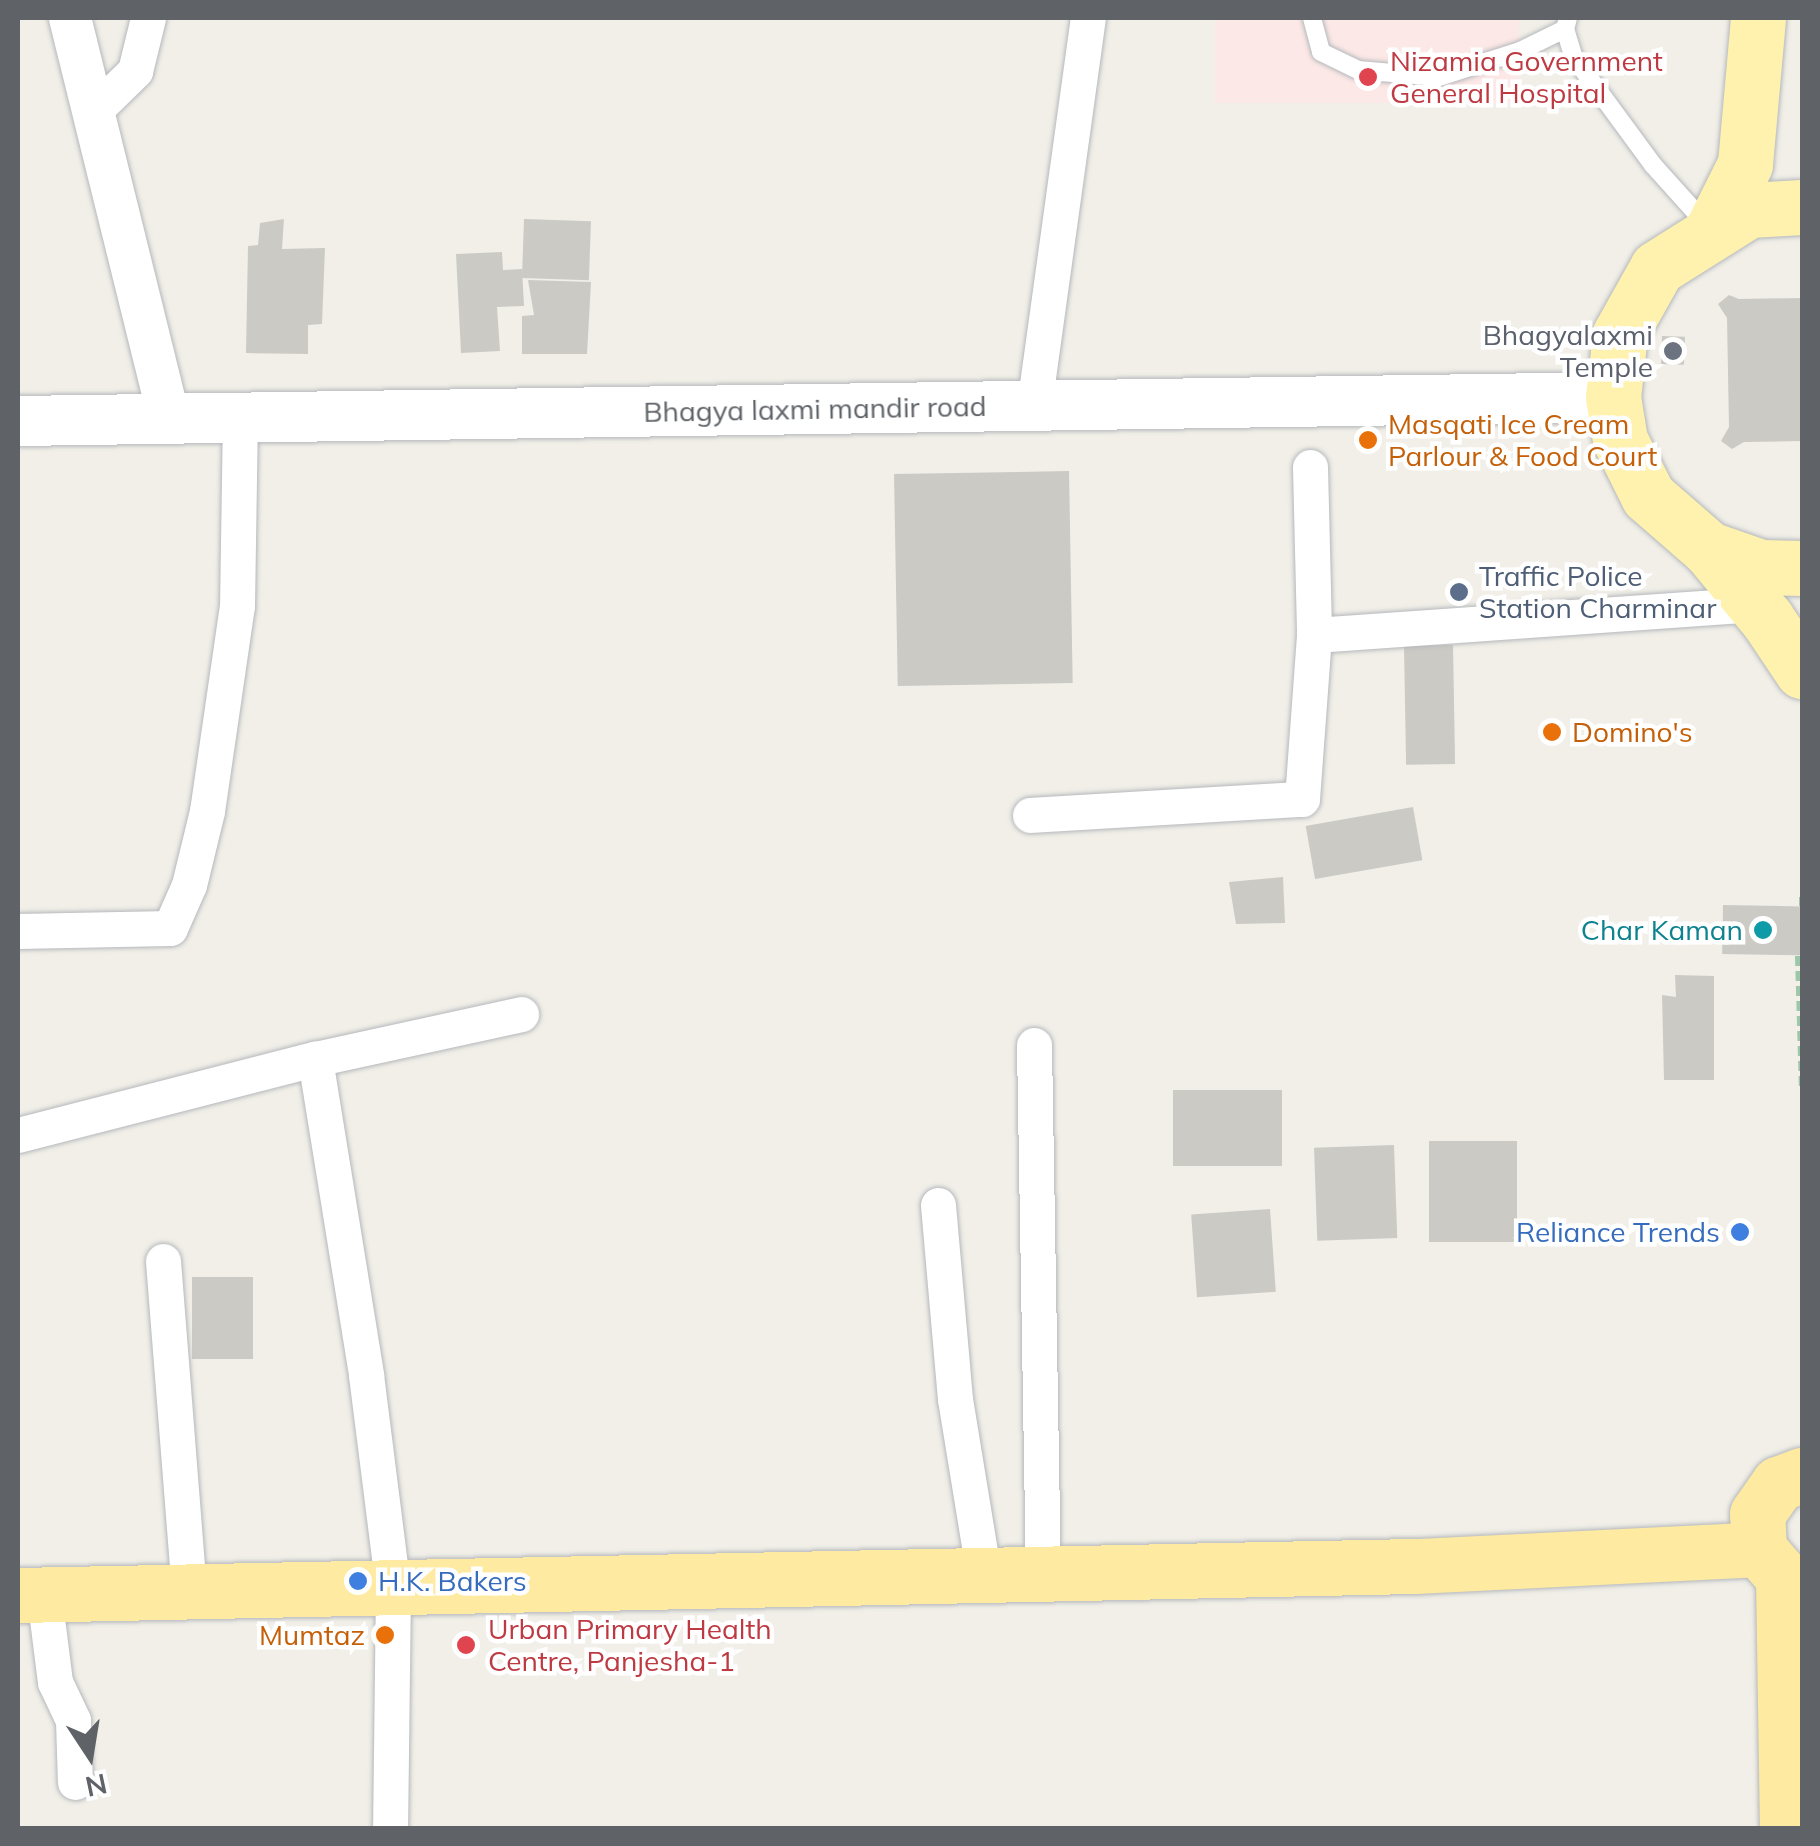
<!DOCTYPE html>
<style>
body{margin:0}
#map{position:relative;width:1820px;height:1846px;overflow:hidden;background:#f1efe8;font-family:Mulish,sans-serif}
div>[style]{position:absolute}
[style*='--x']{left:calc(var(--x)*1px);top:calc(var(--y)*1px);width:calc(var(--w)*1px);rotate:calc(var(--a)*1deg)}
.medical>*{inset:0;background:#fce8e6;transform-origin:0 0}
.building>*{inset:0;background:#cccac5;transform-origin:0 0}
.path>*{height:6px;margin-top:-3px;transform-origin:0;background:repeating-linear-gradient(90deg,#9cc7a9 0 10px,transparent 0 15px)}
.roads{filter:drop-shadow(0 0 2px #b5b8bc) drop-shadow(0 0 2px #b5b8bc)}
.service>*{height:18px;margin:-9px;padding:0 9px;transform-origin:9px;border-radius:9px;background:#fff}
.minor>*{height:35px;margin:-17.5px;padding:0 17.5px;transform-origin:17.5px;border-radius:17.5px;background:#fff}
.tertiary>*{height:42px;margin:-21px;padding:0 21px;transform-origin:21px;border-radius:21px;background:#fff}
.secondary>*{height:50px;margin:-25px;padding:0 25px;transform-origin:25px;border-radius:25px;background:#fff}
.primary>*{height:55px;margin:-27.5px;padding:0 27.5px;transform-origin:27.5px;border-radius:27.5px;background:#fff2af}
.trunk>*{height:55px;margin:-27.5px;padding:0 27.5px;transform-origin:27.5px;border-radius:27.5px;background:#feeaa1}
.dots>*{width:28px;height:28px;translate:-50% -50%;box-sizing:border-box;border:5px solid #fff;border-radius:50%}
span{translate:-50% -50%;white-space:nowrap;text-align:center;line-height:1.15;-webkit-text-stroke:9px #fff;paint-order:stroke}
.health-label{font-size:28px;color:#be3a42}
.left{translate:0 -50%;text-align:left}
.worship-label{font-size:28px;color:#5b616d}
.right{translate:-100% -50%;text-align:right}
.street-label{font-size:28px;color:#5f6368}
.food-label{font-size:28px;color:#c56008}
.service-label{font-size:28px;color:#4e5e75}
.culture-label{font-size:28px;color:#0d838f}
.shop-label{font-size:28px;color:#366cbe}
.frame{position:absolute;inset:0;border:20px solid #5f6368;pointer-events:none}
.north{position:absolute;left:40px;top:1706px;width:100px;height:100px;-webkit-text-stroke:8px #fff;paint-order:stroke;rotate:168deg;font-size:28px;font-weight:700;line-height:40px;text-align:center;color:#5f6368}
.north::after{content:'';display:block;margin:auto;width:35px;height:45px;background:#5f6368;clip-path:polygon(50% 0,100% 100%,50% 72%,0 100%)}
</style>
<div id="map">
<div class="medical">
<i style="left:1215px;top:18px;width:304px;height:85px"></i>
</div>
<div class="building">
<i style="clip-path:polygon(284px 219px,282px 249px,325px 248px,322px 324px,308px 325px,308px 354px,246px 353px,248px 246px,258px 245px,260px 223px)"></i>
<i style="left:524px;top:219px;width:67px;height:59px;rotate:2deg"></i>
<i style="clip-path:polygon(502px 252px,503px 270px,522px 269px,524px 306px,497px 307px,500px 351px,461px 353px,456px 254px)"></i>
<i style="clip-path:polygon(528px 280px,591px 282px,587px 354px,522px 354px,522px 316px,534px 315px)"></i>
<i style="clip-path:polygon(1729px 295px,1739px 299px,1802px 298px,1802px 441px,1744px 442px,1732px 449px,1721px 441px,1729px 427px,1727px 318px,1718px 304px)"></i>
<i style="left:1662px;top:336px;width:23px;height:28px;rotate:2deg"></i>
<i style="left:1069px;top:471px;width:212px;height:175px;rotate:89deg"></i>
<i style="left:1453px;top:645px;width:119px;height:49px;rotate:89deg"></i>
<i style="left:1413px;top:807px;width:54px;height:109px;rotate:80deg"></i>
<i style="clip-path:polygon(1283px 877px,1285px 923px,1236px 924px,1229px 882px)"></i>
<i style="left:1723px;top:905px;width:79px;height:49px;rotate:1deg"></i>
<i style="clip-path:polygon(1675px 975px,1714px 976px,1714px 1080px,1664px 1080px,1662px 995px,1676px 997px)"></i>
<i style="left:1282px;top:1090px;width:76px;height:109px;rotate:90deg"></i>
<i style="left:1429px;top:1141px;width:88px;height:101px"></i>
<i style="left:1394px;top:1145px;width:93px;height:80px;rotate:88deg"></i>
<i style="left:1270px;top:1209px;width:83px;height:79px;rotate:86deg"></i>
<i style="left:192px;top:1277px;width:61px;height:82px"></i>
</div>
<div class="path">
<i style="--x:1802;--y:906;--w:9;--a:-90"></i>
<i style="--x:1798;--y:956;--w:133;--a:88.3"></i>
</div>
<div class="roads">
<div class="service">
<i style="--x:1312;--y:18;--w:35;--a:75"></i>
<i style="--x:1321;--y:52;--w:41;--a:25.9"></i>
<i style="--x:1358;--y:70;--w:81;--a:4.9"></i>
<i style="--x:1439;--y:77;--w:85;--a:-17.8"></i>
<i style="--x:1520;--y:51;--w:50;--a:-26.1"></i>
<i style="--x:1568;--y:18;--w:11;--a:105"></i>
<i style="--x:1565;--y:29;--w:28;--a:73"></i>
<i style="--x:1573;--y:56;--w:135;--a:53.7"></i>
<i style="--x:1653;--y:165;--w:82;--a:48"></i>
</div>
<div class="minor">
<i style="--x:93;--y:112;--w:59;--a:-44.3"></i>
<i style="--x:135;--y:71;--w:55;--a:-76.2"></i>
<i style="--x:1034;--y:406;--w:392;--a:-82.1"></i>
<i style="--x:1310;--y:467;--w:168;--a:88.6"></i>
<i style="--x:1314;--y:635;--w:443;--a:-4"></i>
<i style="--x:1030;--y:815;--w:272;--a:-3.4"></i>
<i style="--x:1302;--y:799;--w:164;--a:-85.8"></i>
<i style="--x:18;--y:931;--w:152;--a:-1.1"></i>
<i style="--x:170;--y:928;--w:47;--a:-66.2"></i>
<i style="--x:189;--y:885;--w:76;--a:-76.3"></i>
<i style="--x:207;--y:811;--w:207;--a:-81.7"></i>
<i style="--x:237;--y:606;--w:187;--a:-89.1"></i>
<i style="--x:1034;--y:1045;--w:529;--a:89.03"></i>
<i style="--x:315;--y:1059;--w:211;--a:-12.3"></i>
<i style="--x:18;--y:1135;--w:307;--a:-14.4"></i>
<i style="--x:315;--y:1059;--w:320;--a:80.8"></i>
<i style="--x:366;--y:1375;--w:215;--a:82.8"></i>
<i style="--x:393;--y:1588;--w:240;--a:90.7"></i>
<i style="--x:938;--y:1205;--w:195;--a:85"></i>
<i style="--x:955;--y:1399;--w:179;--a:80.7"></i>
<i style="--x:163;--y:1261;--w:332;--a:85.5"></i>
<i style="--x:44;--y:1595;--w:88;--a:82.8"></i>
<i style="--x:55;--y:1682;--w:42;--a:64.7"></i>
<i style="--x:73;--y:1720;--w:62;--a:88.2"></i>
</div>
<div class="tertiary">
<i style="--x:70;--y:18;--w:412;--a:76.1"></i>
</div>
<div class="secondary">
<i style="--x:18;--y:421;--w:1595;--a:-0.86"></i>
</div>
<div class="primary">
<i style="--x:1802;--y:207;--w:53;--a:176.8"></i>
<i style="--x:1749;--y:210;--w:109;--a:147.8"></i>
<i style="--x:1657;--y:268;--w:76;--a:119.3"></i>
<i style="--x:1620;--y:334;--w:63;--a:96.3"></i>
<i style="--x:1613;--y:397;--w:44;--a:80.8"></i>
<i style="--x:1620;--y:440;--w:63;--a:63.4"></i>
<i style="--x:1648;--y:496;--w:81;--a:41"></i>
<i style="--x:1709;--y:549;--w:55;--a:19.1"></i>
<i style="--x:1761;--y:567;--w:41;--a:1.4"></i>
<i style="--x:1712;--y:230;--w:74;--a:-63.4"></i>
<i style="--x:1745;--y:164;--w:147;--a:-84.9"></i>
<i style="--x:1709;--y:549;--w:91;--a:50.4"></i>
<i style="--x:1767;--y:619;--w:63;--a:56.1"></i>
</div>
<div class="trunk">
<i style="--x:1783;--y:1577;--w:251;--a:89.1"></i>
<i style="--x:1783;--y:1577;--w:37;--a:-131"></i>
<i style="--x:1759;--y:1549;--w:35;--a:-93"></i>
<i style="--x:1757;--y:1514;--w:37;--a:-55"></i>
<i style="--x:1778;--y:1484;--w:26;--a:-21"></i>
<i style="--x:18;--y:1595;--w:1398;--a:-1.19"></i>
<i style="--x:1416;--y:1566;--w:343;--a:-2.8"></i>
</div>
</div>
<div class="dots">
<i style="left:1368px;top:77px;background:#e0444e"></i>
<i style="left:1673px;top:351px;background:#6b7280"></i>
<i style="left:1368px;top:440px;background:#e8710a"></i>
<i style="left:1459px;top:592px;background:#5c6f8a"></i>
<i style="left:1552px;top:732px;background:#e8710a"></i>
<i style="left:1763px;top:930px;background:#0f9aa8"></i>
<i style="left:1740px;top:1232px;background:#3f7fe0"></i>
<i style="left:358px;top:1581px;background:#3f7fe0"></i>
<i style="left:385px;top:1635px;background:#e8710a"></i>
<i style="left:466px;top:1645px;background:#e0444e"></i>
</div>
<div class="health-label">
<span class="left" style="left:1390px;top:77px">Nizamia Government<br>General Hospital</span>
<span class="left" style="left:488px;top:1645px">Urban Primary Health<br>Centre, Panjesha-1</span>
</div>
<div class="worship-label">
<span class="right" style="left:1653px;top:351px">Bhagyalaxmi<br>Temple</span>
</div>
<div class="street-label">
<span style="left:815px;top:409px;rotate:-1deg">Bhagya laxmi mandir road</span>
</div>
<div class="food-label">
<span class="left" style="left:1388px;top:440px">Masqati Ice Cream<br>Parlour &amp; Food Court</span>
<span class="left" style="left:1572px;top:732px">Domino's</span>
<span class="right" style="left:365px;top:1635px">Mumtaz</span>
</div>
<div class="service-label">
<span class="left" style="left:1479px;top:592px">Traffic Police<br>Station Charminar</span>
</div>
<div class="culture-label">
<span class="right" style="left:1743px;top:930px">Char Kaman</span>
</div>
<div class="shop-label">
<span class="right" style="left:1720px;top:1232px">Reliance Trends</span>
<span class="left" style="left:378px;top:1581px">H.K. Bakers</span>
</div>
<div class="frame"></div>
<div class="north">N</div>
</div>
